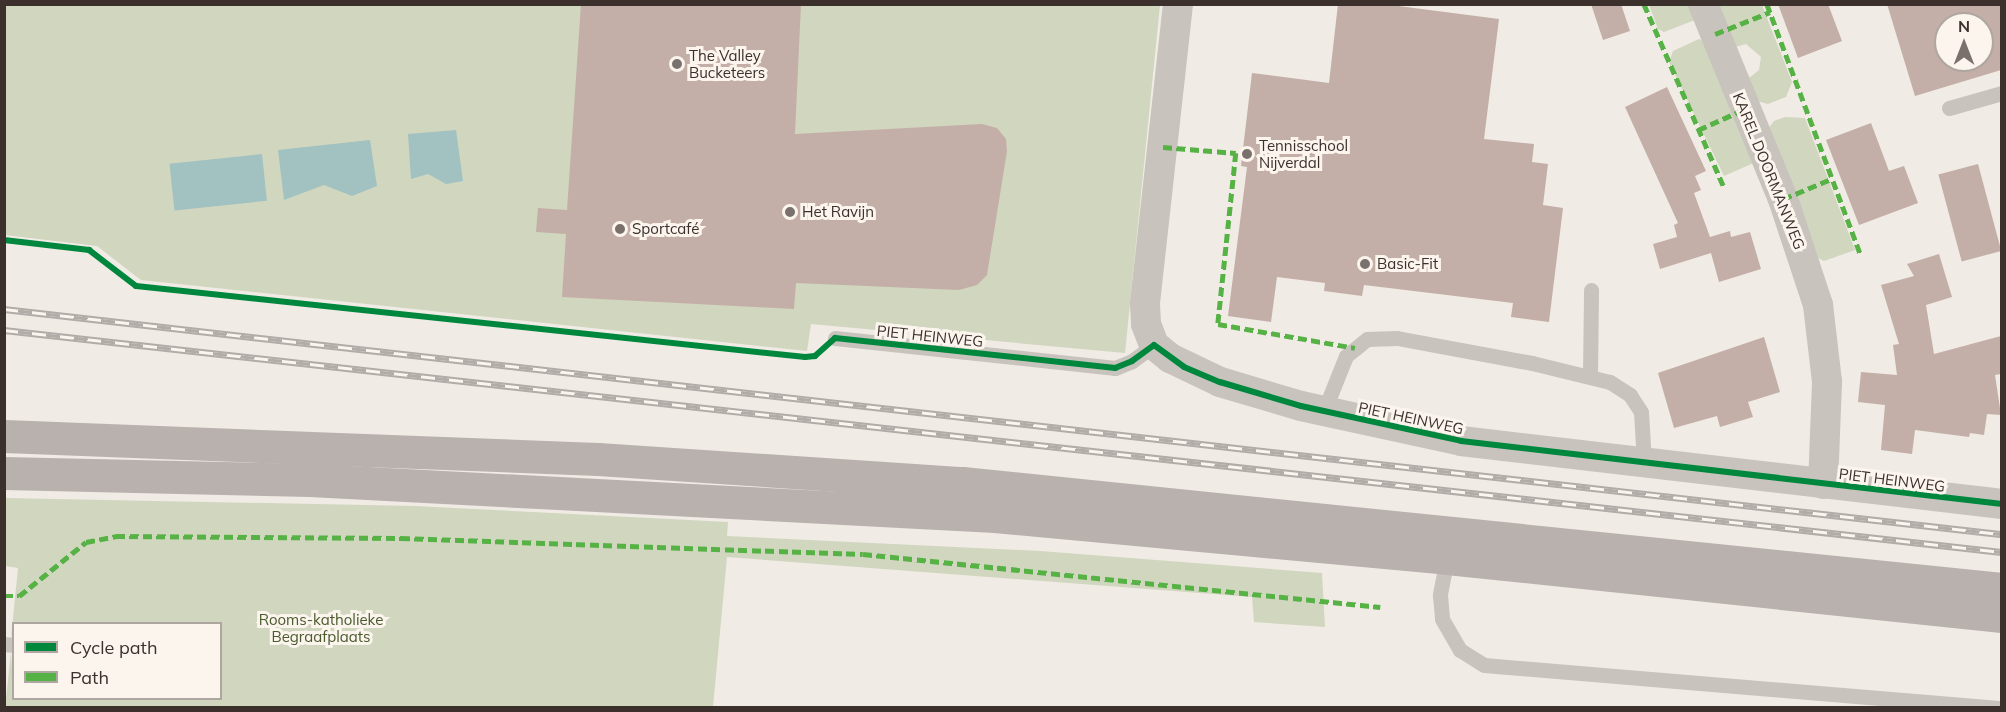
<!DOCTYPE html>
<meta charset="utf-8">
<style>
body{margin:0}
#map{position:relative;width:2006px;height:712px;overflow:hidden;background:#f0ebe5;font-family:Mulish,sans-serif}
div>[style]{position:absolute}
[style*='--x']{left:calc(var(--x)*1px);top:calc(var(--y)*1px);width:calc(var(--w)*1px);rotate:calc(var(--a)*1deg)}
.green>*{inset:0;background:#d1d6bf}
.water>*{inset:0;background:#a1c2c1;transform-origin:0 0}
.building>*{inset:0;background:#c3afa7;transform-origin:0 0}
.lane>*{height:15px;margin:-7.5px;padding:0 7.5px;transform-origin:7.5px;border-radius:7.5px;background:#c9c3be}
.street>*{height:30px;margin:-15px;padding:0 15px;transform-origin:15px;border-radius:15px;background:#c9c3be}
.primary>*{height:33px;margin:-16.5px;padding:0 16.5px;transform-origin:16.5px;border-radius:16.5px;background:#b8b1ad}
.rail>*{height:7px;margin-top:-3.5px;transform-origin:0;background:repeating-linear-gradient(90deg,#fbf5ee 0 14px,#b1aca8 0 28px);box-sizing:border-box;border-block:2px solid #b1aca8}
.quiet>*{height:4.5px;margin-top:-2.25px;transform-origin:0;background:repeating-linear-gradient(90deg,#57b246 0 9px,transparent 0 13.5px)}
.cycleway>*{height:6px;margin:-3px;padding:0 3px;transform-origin:3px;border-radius:3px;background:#00873e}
.dots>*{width:16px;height:16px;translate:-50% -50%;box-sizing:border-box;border:3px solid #fbf5ee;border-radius:50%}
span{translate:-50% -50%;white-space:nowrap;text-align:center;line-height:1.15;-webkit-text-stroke:6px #fbf5ee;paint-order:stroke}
.poi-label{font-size:15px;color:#3b302b}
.left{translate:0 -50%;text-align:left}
.street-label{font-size:15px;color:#3b302b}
.park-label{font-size:15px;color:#4a5a2e}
.frame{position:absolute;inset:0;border:6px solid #3b302b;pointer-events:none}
.legend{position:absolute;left:12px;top:622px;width:210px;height:78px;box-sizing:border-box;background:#fbf5ee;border:2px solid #aea6a0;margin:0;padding:8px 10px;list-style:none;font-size:18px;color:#3b302b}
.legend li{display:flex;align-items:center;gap:12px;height:30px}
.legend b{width:30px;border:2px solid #aea6a0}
.north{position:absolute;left:1934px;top:12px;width:60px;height:60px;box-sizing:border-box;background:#fbf5ee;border:2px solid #aea6a0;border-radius:50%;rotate:0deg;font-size:16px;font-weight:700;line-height:24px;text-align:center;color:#3b302b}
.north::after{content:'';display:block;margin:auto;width:21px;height:27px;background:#7a716c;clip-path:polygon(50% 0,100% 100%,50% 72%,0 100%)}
</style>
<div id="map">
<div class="green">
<i style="clip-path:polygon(4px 5px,1160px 5px,1125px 353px,811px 324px,807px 351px,141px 280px,97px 246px,5px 235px)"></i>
<i style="clip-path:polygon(1649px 5px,1692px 5px,1695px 20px,1664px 32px,1658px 29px)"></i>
<i style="clip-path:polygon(1718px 5px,1762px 5px,1792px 82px,1786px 97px,1768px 104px,1757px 101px,1749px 78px,1759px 70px,1761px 57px,1746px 44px,1735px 47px)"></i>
<i style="clip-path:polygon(1699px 39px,1705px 41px,1756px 162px,1724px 176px,1669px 62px,1673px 51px)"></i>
<i style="clip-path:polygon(1785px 117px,1805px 118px,1855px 250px,1824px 261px,1818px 258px,1768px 129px,1774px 121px)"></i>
<i style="clip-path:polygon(5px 498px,415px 506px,728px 522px,727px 536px,1040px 551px,1322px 573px,1325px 627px,1254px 622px,1252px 597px,727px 557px,713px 707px,5px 708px,11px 652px,14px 698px,220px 698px,220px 624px,14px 624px,11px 638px,18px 568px,5px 566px)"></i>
</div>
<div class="water">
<i style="clip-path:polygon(456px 130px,463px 181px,446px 184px,428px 174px,411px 179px,408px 134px)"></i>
<i style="clip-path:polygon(370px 140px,377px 186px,352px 196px,324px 185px,284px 200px,278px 150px)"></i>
<i style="left:262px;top:154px;width:47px;height:93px;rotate:84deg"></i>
</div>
<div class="building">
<i style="clip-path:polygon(581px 4px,801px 4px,795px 134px,982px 124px,997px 128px,1006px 139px,1007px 151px,987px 275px,977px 285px,959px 290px,796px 283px,794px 309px,562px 297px,566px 234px,536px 232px,538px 208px,567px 210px)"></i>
<i style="clip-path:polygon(1338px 4px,1383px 4px,1499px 19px,1484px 139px,1534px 144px,1532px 162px,1548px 164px,1543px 205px,1563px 208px,1549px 322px,1511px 317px,1513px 303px,1364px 285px,1362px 296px,1324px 291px,1325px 283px,1277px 277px,1271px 322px,1228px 316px,1247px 167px,1241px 166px,1252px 73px,1329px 83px)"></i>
<i style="clip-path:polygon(1591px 4px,1621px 4px,1630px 31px,1603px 40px)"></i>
<i style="clip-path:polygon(1778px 4px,1828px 4px,1842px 41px,1798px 58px)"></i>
<i style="clip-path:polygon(evenodd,1887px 4px,2001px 4px,2001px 70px,1915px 96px,1887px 4px,1946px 24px,1982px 24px,1982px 60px,1946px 60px,1946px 24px)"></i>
<i style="clip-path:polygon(1667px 87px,1706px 171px,1695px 176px,1701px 190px,1694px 193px,1710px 237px,1730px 231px,1731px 237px,1750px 232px,1761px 269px,1719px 282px,1711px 253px,1660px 269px,1653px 244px,1677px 237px,1674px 225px,1678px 223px,1625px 107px)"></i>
<i style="clip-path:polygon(1871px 123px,1889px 171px,1904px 166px,1918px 203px,1859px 225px,1826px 140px)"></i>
<i style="left:1978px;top:164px;width:90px;height:41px;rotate:75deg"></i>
<i style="clip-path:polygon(1939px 254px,1952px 297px,1926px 305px,1934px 354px,2001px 336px,2001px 374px,1995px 375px,2001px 415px,1987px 414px,1984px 435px,1970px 433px,1969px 437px,1915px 430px,1912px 454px,1881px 450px,1885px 405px,1858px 402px,1861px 372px,1897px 375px,1893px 345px,1899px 344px,1881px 285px,1914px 276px,1907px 264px)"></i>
<i style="clip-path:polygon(1764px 337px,1780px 392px,1748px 402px,1753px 417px,1720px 427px,1717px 416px,1674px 428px,1658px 373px)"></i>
</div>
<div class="lane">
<i style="--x:1949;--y:108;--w:55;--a:-15.8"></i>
<i style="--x:835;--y:338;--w:282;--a:6.1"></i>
<i style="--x:1115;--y:368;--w:18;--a:-22"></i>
<i style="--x:1132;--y:361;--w:27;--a:-36"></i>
<i style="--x:1590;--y:376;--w:86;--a:-89.3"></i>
<i style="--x:1324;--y:411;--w:59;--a:-68.2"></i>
<i style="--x:1346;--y:356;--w:27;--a:-39"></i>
<i style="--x:1367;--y:339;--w:30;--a:-2"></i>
<i style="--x:1397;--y:338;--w:137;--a:10.5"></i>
<i style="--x:1532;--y:363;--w:80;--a:13.7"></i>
<i style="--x:1610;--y:382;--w:24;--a:33"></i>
<i style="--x:1630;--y:395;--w:20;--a:57"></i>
<i style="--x:1641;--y:412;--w:51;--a:86.6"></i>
<i style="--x:1447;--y:558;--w:38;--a:101"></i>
<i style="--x:1440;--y:595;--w:24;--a:85"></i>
<i style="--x:1442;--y:619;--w:36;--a:60"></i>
<i style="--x:1460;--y:650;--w:28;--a:32"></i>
<i style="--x:1484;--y:665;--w:517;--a:4.77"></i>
<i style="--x:4;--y:644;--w:10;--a:6"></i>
</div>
<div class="street">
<i style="--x:1178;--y:4;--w:302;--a:96.3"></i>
<i style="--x:1145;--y:304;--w:20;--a:87"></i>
<i style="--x:1146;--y:324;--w:22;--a:69"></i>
<i style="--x:1154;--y:345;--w:21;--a:39"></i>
<i style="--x:1170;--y:358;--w:55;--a:25.6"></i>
<i style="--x:1220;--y:382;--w:84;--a:16.5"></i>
<i style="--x:1301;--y:406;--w:164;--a:12.3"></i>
<i style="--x:1461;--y:441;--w:545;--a:6.64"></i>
<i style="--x:1703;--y:4;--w:211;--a:67.7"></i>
<i style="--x:1783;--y:199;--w:112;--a:71.7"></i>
<i style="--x:1818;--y:305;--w:78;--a:83.3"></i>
<i style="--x:1827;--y:382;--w:102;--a:92.2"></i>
</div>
<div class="primary">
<i style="--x:4;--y:436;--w:594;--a:2.22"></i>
<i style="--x:598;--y:459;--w:365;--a:3.8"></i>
<i style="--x:962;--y:483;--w:1045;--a:5.82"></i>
<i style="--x:4;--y:473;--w:306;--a:1.3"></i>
<i style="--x:310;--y:480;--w:686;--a:3.01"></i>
<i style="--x:995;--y:516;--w:454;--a:5.3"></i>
<i style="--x:1447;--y:558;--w:558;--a:5.97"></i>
</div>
<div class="rail">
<i style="--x:4;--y:309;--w:2011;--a:6.43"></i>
<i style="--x:4;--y:330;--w:2010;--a:6.34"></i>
</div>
<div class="quiet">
<i style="--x:1644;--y:4;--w:200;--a:66.4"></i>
<i style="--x:1767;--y:4;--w:269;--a:69.5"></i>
<i style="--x:1715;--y:34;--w:59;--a:-21.8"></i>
<i style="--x:1698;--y:130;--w:51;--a:-24.1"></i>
<i style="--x:1163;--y:147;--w:73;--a:4.7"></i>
<i style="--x:1236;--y:153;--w:172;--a:96"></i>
<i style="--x:1218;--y:324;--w:139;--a:9.9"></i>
<i style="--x:1783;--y:199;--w:52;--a:-22.6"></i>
<i style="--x:4;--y:596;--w:15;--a:0"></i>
<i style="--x:19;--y:596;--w:86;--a:-38.9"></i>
<i style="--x:86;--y:542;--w:31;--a:-11"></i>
<i style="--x:116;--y:536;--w:285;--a:0.4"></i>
<i style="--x:401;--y:538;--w:462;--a:2"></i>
<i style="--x:863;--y:554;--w:520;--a:5.85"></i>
</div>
<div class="cycleway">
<i style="--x:4;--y:240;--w:86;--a:6.7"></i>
<i style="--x:89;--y:250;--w:59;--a:37.5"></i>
<i style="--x:136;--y:286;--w:673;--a:6.06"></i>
<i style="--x:805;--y:357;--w:10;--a:-6"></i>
<i style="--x:815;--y:356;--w:27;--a:-42"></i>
<i style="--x:835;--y:338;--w:282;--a:6.1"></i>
<i style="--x:1115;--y:368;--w:18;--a:-22"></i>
<i style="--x:1132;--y:361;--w:27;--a:-36"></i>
<i style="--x:1154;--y:345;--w:37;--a:36"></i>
<i style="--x:1184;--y:367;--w:39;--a:23"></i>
<i style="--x:1220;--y:382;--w:84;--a:16.5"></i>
<i style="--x:1301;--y:406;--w:164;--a:12.3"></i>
<i style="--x:1461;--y:441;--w:545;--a:6.64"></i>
</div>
<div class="dots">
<i style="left:677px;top:64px;background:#7a716c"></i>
<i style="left:1247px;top:154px;background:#7a716c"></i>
<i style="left:790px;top:212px;background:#7a716c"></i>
<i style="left:620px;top:229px;background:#7a716c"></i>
<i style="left:1365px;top:264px;background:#7a716c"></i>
</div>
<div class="poi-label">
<span class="left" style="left:689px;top:64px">The Valley<br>Bucketeers</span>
<span class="left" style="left:1259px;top:154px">Tennisschool<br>Nijverdal</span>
<span class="left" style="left:802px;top:212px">Het Ravijn</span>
<span class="left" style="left:632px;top:229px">Sportcafé</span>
<span class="left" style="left:1377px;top:264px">Basic-Fit</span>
</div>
<div class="street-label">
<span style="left:1769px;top:171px;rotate:68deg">KAREL DOORMANWEG</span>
<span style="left:930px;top:336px;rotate:6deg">PIET HEINWEG</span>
<span style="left:1411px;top:418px;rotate:12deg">PIET HEINWEG</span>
<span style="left:1892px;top:480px;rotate:7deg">PIET HEINWEG</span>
</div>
<div class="park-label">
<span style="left:321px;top:628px">Rooms-katholieke<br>Begraafplaats</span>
</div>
<div class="frame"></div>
<ul class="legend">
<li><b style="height:8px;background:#00873e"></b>Cycle path</li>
<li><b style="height:8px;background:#57b246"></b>Path</li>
</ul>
<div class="north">N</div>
</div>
